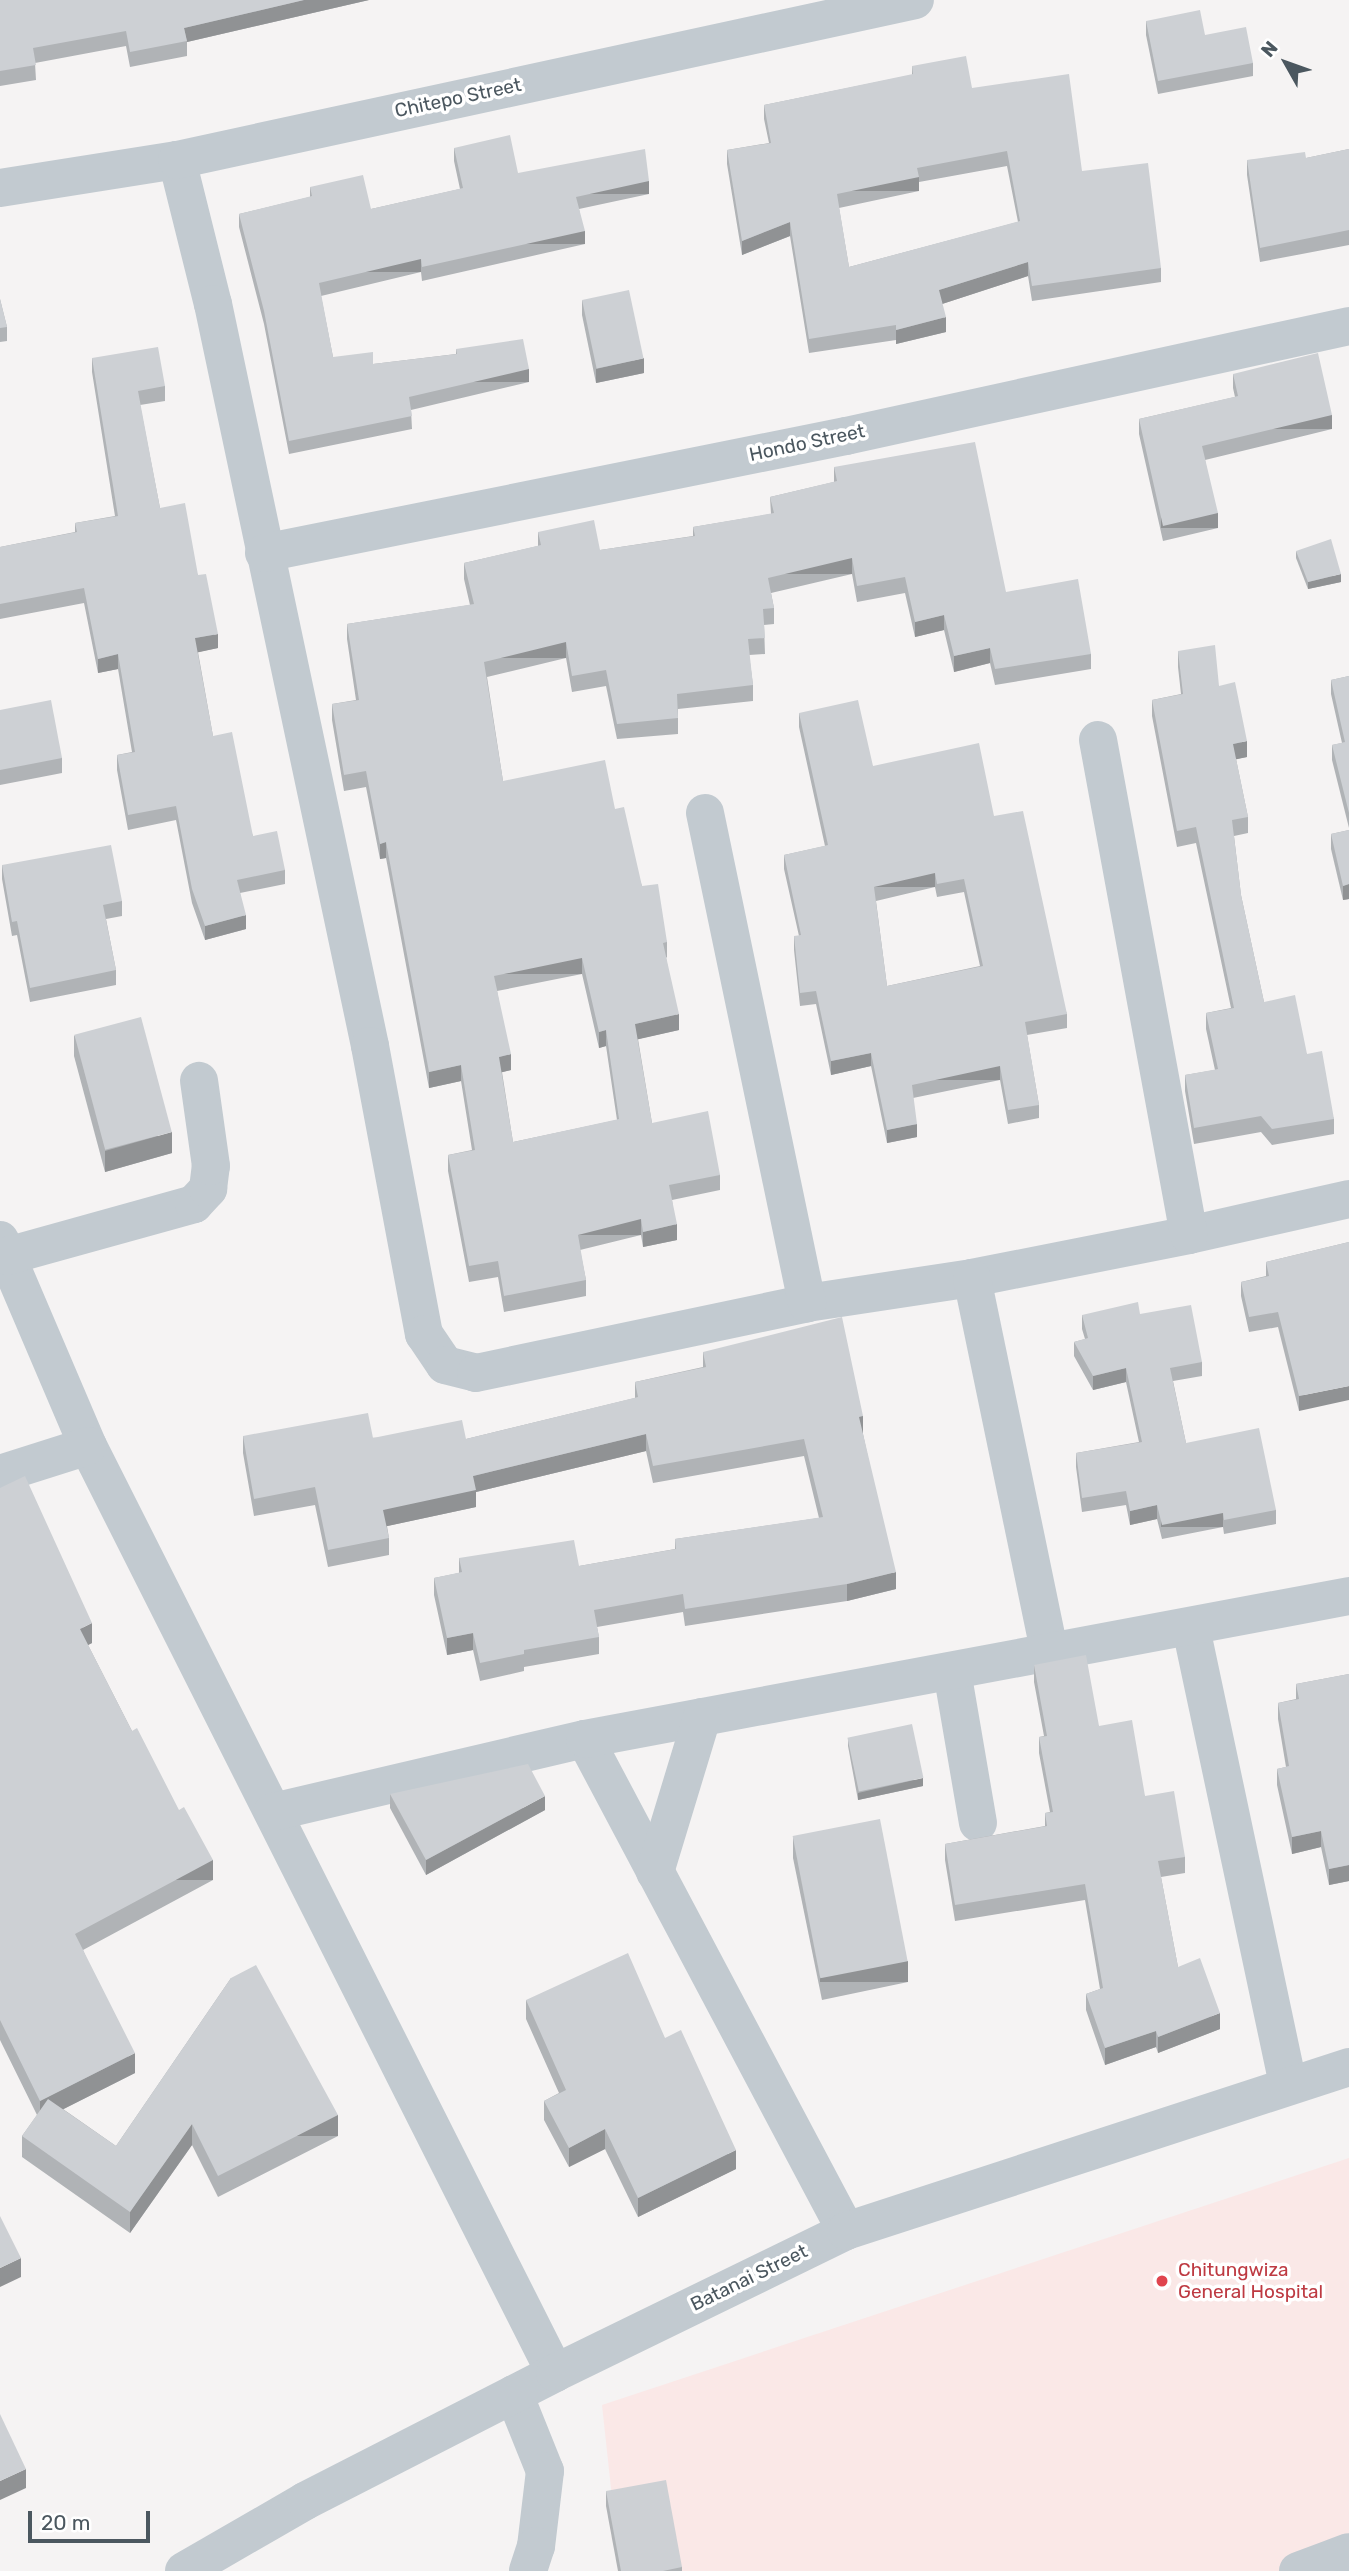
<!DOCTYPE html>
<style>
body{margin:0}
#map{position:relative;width:1349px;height:2571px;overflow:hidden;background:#f5f3f3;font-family:Rubik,sans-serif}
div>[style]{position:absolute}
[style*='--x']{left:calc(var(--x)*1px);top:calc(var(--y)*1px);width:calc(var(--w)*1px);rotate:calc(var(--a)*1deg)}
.medical>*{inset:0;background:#fae8e7}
.minor>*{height:38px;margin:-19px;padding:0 19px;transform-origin:19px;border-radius:19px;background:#c2cad0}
.wall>*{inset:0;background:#b0b3b6}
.shaded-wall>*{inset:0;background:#909294;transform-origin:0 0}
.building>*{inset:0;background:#cdd0d4;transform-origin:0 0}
.dots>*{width:19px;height:19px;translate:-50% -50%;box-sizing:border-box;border:4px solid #fff;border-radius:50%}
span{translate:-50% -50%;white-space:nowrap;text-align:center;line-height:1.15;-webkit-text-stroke:7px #fff;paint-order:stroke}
.street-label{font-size:19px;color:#4b575f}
.health-label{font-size:19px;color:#be3a42}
.left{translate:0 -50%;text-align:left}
.north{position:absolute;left:1251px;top:28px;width:70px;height:70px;-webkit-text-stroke:5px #fff;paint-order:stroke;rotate:310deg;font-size:19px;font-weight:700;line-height:28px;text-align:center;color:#4b575f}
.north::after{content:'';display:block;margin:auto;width:24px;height:32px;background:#4b575f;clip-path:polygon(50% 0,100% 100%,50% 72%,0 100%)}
.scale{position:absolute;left:28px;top:2511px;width:122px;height:32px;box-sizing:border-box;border:4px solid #4b575f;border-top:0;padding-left:9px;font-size:21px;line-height:24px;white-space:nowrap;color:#4b575f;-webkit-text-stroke:5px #fff;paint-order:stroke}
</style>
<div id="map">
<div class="medical">
<i style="clip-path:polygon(1349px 2158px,1349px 2571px,620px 2571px,602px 2405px)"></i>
</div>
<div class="minor">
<i style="--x:177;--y:160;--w:148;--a:76"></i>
<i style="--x:213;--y:304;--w:758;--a:78.05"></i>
<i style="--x:370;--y:1046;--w:293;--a:79.4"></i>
<i style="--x:424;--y:1334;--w:37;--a:56"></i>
<i style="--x:445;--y:1365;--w:32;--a:14"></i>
<i style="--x:476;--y:1373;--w:338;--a:-11.9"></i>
<i style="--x:807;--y:1303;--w:167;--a:-8.6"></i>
<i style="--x:972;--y:1278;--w:221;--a:-11.2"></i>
<i style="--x:1189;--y:1235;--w:164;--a:-12.7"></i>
<i style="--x:0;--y:188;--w:179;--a:-9"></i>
<i style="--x:177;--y:160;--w:755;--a:-12.23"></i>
<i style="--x:264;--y:553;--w:594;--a:-11.37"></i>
<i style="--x:846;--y:436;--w:515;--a:-12.34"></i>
<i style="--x:1098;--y:740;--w:503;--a:79.58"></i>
<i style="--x:705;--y:813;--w:501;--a:78.24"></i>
<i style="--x:0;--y:1240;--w:224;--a:66.9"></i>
<i style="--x:88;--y:1446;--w:1038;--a:63.26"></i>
<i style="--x:7;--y:1256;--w:194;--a:-15.5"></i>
<i style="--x:194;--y:1204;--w:21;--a:-47"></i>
<i style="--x:208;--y:1189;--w:23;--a:-83"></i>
<i style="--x:211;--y:1166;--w:86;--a:-98"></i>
<i style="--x:972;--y:1278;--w:383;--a:78.3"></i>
<i style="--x:0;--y:1474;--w:92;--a:-17.7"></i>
<i style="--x:1191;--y:1628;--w:468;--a:78"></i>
<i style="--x:952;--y:1671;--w:154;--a:80.3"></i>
<i style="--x:585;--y:1739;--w:557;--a:62.05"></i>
<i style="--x:273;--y:1812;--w:320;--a:-13.2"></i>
<i style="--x:585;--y:1739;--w:777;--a:-10.6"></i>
<i style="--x:655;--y:1872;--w:162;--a:-73.1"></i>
<i style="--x:514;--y:2394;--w:83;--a:68.1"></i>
<i style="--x:545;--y:2471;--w:76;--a:96.8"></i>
<i style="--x:536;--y:2546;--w:26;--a:108"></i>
<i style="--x:184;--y:2571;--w:140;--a:-30"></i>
<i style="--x:305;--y:2501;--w:281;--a:-27.1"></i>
<i style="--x:555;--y:2373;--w:324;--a:-26"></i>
<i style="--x:846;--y:2231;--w:529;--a:-18.06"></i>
<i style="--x:1298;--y:2571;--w:54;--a:-20.4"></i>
</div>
<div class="wall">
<i style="clip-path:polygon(0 0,369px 0,187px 42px,187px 56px,130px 67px,126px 46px,35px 63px,36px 80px,0 86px)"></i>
<i style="clip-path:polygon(1146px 21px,1205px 35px,1253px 63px,1253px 76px,1158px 94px,1146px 35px)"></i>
<i style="clip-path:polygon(evenodd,912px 66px,972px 88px,1082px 171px,1161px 268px,1161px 282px,1032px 301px,1028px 276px,942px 304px,946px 332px,896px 344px,896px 340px,809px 353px,790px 236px,742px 255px,727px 164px,727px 150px,769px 143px,764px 119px,764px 105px,912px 75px,912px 66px,1007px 166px,1018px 222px,849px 267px,839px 208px,919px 191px,919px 182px,1007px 166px)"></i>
<i style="clip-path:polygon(454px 148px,518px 173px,649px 194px,579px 209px,585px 244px,422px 281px,421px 272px,321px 296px,333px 357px,373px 364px,456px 354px,456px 349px,529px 382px,411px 410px,412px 429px,289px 454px,264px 324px,239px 227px,239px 214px,310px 197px,310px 187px,371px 209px,460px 189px,454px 161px)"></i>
<i style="clip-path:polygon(1349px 149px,1349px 245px,1260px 262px,1247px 175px,1247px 160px,1306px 158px)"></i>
<i style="clip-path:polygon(0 299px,7px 327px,7px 341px,0 342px)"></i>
<i style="clip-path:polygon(582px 300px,644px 373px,596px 383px,582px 315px)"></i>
<i style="clip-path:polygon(92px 358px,165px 386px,165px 401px,140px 405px,160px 508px,198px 575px,218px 648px,198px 652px,213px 736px,253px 836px,285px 870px,285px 884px,240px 893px,246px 929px,205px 940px,192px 903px,176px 820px,128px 830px,117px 770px,117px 755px,132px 752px,118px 669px,98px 673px,84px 603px,0 619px,0 547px,75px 532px,75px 523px,115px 516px,92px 372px)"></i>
<i style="clip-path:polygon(1233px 374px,1332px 429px,1205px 460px,1218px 528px,1163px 541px,1139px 434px,1139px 419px,1235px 397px,1233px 388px)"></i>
<i style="clip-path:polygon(evenodd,834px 467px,1091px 654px,1091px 669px,995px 685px,990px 663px,954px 672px,944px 630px,915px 637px,905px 593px,857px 602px,852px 574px,771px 593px,774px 608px,774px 624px,764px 625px,765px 654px,749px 655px,753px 685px,753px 701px,678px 709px,678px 734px,617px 739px,606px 686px,572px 692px,566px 658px,487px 677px,503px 781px,615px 809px,642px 886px,667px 942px,667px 957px,666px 958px,679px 1030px,638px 1039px,652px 1123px,720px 1175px,720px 1190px,672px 1200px,677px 1240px,643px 1247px,641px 1235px,580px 1250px,586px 1280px,586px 1296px,504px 1312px,498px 1277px,469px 1282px,448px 1171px,448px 1155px,472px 1150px,461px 1081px,429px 1088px,386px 858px,380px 859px,366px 787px,344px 791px,332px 720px,332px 704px,356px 700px,347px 639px,347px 624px,470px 605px,464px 579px,464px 563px,538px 546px,538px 532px,600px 550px,693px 536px,693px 527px,771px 514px,770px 497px,834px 482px,834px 467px,582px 974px,599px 1048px,606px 1046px,617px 1120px,513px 1142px,502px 1072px,511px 1070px,497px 991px,582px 974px)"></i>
<i style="clip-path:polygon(1296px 551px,1341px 582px,1308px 589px,1296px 558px)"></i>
<i style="clip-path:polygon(1178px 651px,1219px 686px,1247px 757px,1236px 759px,1248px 817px,1248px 833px,1234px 836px,1241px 895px,1264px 1002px,1307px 1054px,1334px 1119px,1334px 1134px,1272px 1145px,1261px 1132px,1194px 1144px,1185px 1091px,1185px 1075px,1215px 1070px,1206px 1029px,1206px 1013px,1231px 1008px,1196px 843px,1177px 847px,1152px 716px,1152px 700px,1181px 694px,1178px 667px)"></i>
<i style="clip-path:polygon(1349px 676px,1349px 828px,1332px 760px,1332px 745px,1342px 743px,1331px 694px,1331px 680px)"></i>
<i style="clip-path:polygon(0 710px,62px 758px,62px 773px,0 785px)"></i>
<i style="clip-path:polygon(evenodd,799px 713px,873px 766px,994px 816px,1067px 1014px,1067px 1028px,1027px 1035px,1039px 1105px,1039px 1118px,1008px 1124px,1000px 1080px,913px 1098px,917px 1137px,887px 1143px,871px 1066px,831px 1075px,816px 1004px,800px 1006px,794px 950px,794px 936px,799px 936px,784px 869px,784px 855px,825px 846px,799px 727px,799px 713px,935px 887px,937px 897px,964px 892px,980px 966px,887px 986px,876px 901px,935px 887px)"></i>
<i style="clip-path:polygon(1349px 830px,1349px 899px,1343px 900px,1331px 849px,1331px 834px)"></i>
<i style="clip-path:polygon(2px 865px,122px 901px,122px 916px,106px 919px,116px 970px,116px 985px,30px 1002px,17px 935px,12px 936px,2px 879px)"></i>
<i style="clip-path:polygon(74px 1035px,172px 1153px,105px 1172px,74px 1056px)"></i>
<i style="clip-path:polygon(1349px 1242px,1299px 1411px,1278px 1327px,1249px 1332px,1241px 1296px,1241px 1282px,1266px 1276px,1266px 1262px)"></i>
<i style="clip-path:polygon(1140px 1314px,1202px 1362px,1202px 1376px,1173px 1381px,1186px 1443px,1276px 1510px,1276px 1524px,1224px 1534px,1223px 1527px,1162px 1539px,1157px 1519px,1130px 1525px,1126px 1505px,1082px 1512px,1076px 1467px,1076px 1453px,1139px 1442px,1126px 1382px,1093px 1390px,1074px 1356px,1074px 1342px,1085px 1339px,1082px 1329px,1082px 1315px)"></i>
<i style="clip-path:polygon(703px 1352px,863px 1434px,896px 1589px,847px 1601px,685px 1626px,683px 1612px,597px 1627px,599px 1637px,599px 1654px,524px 1667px,524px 1671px,480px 1681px,473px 1650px,447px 1655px,434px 1595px,434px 1578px,459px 1573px,459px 1558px,579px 1566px,675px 1549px,675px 1539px,819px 1518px,804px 1456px,653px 1483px,646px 1451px,476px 1492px,476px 1507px,387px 1526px,389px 1538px,389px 1555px,328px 1567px,315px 1505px,254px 1516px,243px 1453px,243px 1436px,466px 1439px,635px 1398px,635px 1382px,703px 1367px)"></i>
<i style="clip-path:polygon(0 1488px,92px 1643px,88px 1645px,132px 1731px,213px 1880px,83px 1950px,135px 2073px,63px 2109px,116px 2146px,231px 1978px,338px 2136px,218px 2197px,192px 2145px,130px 2233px,22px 2157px,22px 2136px,37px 2115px,0 2040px)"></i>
<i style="clip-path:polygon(1034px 1665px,1099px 1726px,1185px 1857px,1185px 1873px,1161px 1877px,1178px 1967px,1220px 2029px,1158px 2053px,1156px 2047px,1105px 2065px,1086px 2010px,1086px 1994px,1100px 1989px,1085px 1900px,955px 1921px,945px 1860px,945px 1844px,1045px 1826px,1045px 1813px,1050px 1812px,1039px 1753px,1039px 1737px,1044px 1736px,1034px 1682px)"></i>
<i style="clip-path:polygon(1349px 1674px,1349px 1881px,1329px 1885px,1321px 1847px,1292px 1854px,1277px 1785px,1277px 1769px,1286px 1767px,1278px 1719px,1278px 1703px,1296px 1699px,1296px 1684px)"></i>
<i style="clip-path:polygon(848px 1739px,923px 1786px,858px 1800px,848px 1746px)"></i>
<i style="clip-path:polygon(390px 1794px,545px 1810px,426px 1875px,390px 1808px)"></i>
<i style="clip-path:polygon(793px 1837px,908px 1982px,822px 2000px,793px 1858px)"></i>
<i style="clip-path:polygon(526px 2000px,665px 2038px,736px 2169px,638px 2217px,605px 2149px,569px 2167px,544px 2120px,544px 2101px,559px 2093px,526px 2019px)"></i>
<i style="clip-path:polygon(606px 2491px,682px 2567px,682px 2571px,618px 2571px,606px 2506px)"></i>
</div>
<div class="shaded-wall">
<i style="clip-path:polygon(304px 0,369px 0,187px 42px,184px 28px)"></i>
<i style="left:919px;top:177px;width:14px;height:84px;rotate:90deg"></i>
<i style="left:649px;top:181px;width:13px;height:75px;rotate:90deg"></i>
<i style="clip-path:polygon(790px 222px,790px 236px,742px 255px,742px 241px)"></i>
<i style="left:585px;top:231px;width:13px;height:167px;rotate:90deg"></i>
<i style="left:421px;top:259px;width:13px;height:105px;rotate:90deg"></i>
<i style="clip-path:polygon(1028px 262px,1028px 276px,939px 305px,939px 290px)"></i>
<i style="clip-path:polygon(946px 317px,946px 332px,896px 344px,896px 330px)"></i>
<i style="clip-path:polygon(644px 358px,644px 373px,596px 383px,596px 369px)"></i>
<i style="left:529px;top:369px;width:13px;height:123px;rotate:90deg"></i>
<i style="left:1332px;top:415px;width:14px;height:134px;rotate:90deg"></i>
<i style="left:1218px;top:513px;width:15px;height:57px;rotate:90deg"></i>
<i style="left:852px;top:558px;width:16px;height:86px;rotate:90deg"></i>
<i style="clip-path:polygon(1341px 574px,1341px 582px,1308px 589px,1308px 582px)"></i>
<i style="clip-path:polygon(944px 615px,944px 630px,915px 637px,915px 622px)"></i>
<i style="clip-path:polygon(218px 634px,218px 648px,195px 653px,195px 638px)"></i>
<i style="left:566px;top:642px;width:16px;height:84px;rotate:90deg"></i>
<i style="clip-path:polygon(990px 648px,990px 663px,954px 672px,954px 656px)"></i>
<i style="clip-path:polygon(118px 654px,118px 669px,98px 673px,98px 659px)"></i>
<i style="clip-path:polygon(1247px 741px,1247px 757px,1233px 760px,1233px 744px)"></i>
<i style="clip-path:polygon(386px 842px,386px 858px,380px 859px,380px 844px)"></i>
<i style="left:935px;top:873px;width:14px;height:63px;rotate:90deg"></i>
<i style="clip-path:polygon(1349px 884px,1349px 899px,1343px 900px,1343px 886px)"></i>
<i style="clip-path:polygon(246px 915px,246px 929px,205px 940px,205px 926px)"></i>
<i style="left:582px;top:958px;width:16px;height:90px;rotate:90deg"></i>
<i style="clip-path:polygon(679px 1014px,679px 1030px,635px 1040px,635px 1024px)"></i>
<i style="clip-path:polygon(606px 1030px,606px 1046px,599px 1048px,599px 1032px)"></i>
<i style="clip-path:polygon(871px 1053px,871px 1066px,831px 1075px,831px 1061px)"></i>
<i style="clip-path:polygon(511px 1054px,511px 1070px,499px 1073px,499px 1057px)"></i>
<i style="clip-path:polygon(461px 1065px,461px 1081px,429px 1088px,429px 1072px)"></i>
<i style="left:1000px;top:1066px;width:14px;height:90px;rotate:90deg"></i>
<i style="clip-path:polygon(917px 1124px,917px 1137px,887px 1143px,887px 1130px)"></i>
<i style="clip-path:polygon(172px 1132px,172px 1153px,105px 1172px,105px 1151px)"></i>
<i style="left:641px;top:1219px;width:16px;height:65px;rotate:90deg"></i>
<i style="clip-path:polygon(677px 1224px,677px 1240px,643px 1247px,643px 1232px)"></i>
<i style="clip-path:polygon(1126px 1368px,1126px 1382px,1093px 1390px,1093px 1376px)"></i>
<i style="clip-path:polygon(1349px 1386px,1349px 1400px,1299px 1411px,1299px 1396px)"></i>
<i style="left:863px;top:1416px;width:18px;height:4px;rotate:90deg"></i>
<i style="clip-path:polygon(646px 1434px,646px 1451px,476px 1492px,476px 1507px,383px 1527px,383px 1510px,473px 1476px)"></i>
<i style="clip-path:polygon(1157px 1505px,1157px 1519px,1130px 1525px,1130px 1511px)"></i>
<i style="left:1223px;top:1513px;width:14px;height:62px;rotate:90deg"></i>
<i style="clip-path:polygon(896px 1572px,896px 1589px,847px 1601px,847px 1584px)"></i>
<i style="clip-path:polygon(92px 1623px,92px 1643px,80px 1649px,80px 1629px)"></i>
<i style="clip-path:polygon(473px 1633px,473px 1650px,447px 1655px,447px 1638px)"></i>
<i style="clip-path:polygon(923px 1778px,923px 1786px,858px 1800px,858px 1793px)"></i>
<i style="clip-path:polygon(545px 1796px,545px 1810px,426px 1875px,426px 1860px)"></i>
<i style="clip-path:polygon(1321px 1831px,1321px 1847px,1292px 1854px,1292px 1837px)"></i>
<i style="left:213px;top:1860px;width:20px;height:157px;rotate:90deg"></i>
<i style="clip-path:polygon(1349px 1865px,1349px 1881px,1329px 1885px,1329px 1869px)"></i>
<i style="left:908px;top:1961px;width:21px;height:88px;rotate:90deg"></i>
<i style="clip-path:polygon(1220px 2013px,1220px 2029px,1158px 2053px,1158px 2037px)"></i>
<i style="clip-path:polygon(1156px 2031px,1156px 2047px,1105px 2065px,1105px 2048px)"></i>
<i style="clip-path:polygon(135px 2053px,135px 2073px,40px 2121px,40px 2101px)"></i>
<i style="left:338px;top:2115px;width:21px;height:135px;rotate:90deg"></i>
<i style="clip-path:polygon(192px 2124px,192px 2145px,130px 2233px,130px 2212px)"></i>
<i style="clip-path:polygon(605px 2129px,605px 2149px,569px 2167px,569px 2148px)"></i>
<i style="clip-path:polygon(736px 2150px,736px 2169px,638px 2217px,638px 2198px)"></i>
<i style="clip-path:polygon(21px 2258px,21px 2277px,0 2287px,0 2268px)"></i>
<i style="clip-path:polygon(26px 2469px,26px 2488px,0 2500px,0 2481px)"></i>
</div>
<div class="building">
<i style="clip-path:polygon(0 0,304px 0,184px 28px,187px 41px,130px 52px,126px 31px,33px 48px,36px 65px,0 71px)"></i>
<i style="clip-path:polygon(1200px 10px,1205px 35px,1246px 27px,1253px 63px,1158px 81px,1146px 21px)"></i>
<i style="clip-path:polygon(evenodd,966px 56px,972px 88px,1069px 74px,1082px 171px,1148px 163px,1161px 268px,1032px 286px,1028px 262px,939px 290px,946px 317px,896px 330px,896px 325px,809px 339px,790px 222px,742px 241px,727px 150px,771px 143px,764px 105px,913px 74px,912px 66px,966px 56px,1007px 151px,1020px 221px,849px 267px,837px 194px,919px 177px,917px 168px,1007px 151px)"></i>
<i style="clip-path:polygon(510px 135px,518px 173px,645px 149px,649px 181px,576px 197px,585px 231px,422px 267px,421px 259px,319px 283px,333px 357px,373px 352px,373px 364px,457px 354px,456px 349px,523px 339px,529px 369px,409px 397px,412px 416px,289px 441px,264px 311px,239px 214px,312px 196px,310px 187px,363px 175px,371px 209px,463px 188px,454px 148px)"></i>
<i style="clip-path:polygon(1349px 149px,1349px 230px,1260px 248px,1247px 160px,1305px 152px,1306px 158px)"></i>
<i style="left:629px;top:290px;width:70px;height:48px;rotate:78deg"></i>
<i style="clip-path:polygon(0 299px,7px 327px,0 328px)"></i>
<i style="clip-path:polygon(158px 347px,165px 386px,138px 391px,160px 508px,185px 503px,198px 575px,206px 574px,218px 634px,195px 638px,213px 736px,232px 732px,253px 836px,277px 831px,285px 870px,237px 880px,246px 915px,205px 926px,192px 889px,176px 806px,128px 815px,117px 755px,135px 752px,118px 654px,98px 659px,84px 588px,0 604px,0 547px,77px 532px,75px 523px,118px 516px,92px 358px)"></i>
<i style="clip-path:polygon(1318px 353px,1332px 415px,1202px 446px,1218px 513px,1163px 526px,1139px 419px,1238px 396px,1233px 374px)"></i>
<i style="clip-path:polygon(evenodd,975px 442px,1006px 592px,1078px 579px,1091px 654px,995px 669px,990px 648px,954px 656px,944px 615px,915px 622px,905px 577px,857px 586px,852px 558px,768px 578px,774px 608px,763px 609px,765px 638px,748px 639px,753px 685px,677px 694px,678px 718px,617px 724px,606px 670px,572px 676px,566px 642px,484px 662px,503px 781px,605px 760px,615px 809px,624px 807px,642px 886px,658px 884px,667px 942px,663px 943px,679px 1014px,635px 1024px,652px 1123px,708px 1111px,720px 1175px,669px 1185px,677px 1224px,643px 1232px,641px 1219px,578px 1235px,586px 1280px,504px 1296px,498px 1261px,469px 1266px,448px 1155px,475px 1150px,461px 1065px,429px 1072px,386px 842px,380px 844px,366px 771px,344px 775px,332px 704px,359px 700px,347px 624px,474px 604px,464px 563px,541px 545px,538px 532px,594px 520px,600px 550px,695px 536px,693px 527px,774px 513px,770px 497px,837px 481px,834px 467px,975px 442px,582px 958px,599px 1032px,606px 1030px,619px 1119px,513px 1142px,499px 1057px,511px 1054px,494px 976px,582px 958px)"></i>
<i style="clip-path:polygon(1331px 539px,1341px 574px,1308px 582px,1296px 551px)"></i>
<i style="clip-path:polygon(1215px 645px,1219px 686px,1235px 682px,1247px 741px,1233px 744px,1248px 817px,1232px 820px,1241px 895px,1264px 1002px,1295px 995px,1307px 1054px,1322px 1051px,1334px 1119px,1272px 1129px,1261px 1116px,1194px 1128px,1185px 1075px,1218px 1069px,1206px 1013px,1234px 1008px,1196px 827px,1177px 831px,1152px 700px,1183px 694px,1178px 651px)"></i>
<i style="clip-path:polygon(1349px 676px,1349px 813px,1332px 745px,1345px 742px,1331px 680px)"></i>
<i style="clip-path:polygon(51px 700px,62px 758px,0 770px,0 710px)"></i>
<i style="clip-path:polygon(evenodd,858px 700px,873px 766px,979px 743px,994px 816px,1023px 811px,1067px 1014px,1025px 1022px,1039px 1105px,1008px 1110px,1000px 1066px,912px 1085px,917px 1124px,887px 1130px,871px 1053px,831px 1061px,816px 991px,800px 993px,794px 936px,801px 935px,784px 855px,828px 845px,799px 713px,858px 700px,935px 873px,937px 884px,964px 879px,983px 966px,887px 986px,874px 887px,935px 873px)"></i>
<i style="clip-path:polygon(1349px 830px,1349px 884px,1343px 886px,1331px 834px)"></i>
<i style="clip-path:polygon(111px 845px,122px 901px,103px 905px,116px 970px,30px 988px,17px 921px,12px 922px,2px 865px)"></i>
<i style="left:141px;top:1017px;width:119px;height:69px;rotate:75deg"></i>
<i style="clip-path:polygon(1349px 1242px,1349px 1386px,1299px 1396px,1278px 1312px,1249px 1317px,1241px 1282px,1269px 1276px,1266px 1262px)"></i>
<i style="clip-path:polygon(1138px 1302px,1140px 1314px,1191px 1305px,1202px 1362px,1170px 1368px,1186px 1443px,1259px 1428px,1276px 1510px,1224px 1520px,1223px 1513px,1162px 1525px,1157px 1505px,1130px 1511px,1126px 1491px,1082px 1498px,1076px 1453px,1142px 1442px,1126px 1368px,1093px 1376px,1074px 1342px,1088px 1338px,1082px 1315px)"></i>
<i style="clip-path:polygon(842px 1317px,863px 1416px,859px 1417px,896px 1572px,847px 1584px,685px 1609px,683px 1594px,594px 1610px,599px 1637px,524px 1650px,524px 1654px,480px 1663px,473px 1633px,447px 1638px,434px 1578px,462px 1572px,459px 1558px,574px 1540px,579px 1566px,676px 1549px,675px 1539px,823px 1517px,804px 1439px,653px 1466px,646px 1434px,473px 1476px,476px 1490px,383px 1510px,389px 1538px,328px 1550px,315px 1487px,254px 1499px,243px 1436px,368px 1413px,373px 1438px,462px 1420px,466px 1439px,638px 1397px,635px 1382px,706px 1367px,703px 1352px)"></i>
<i style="clip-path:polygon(25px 1476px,92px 1623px,80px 1629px,132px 1731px,137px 1728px,179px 1810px,184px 1807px,213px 1860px,75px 1934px,135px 2053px,40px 2101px,0 2020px,0 1488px)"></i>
<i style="clip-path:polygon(1086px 1655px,1099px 1726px,1132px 1720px,1145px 1796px,1174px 1791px,1185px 1857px,1158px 1861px,1178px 1967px,1200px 1958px,1220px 2013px,1158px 2037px,1156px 2031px,1105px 2048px,1086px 1994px,1103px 1988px,1085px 1884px,955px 1905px,945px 1844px,1047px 1826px,1045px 1813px,1053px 1812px,1039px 1737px,1047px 1736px,1034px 1665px)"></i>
<i style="clip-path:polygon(1349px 1674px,1349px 1865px,1329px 1869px,1321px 1831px,1292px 1837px,1277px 1769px,1289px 1766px,1278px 1703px,1299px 1699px,1296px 1684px)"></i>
<i style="left:912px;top:1724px;width:55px;height:66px;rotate:78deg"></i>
<i style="clip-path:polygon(528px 1764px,545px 1796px,426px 1860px,390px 1794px)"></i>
<i style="left:880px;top:1819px;width:145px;height:89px;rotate:79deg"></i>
<i style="clip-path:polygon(628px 1953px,665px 2038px,681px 2030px,736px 2150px,638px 2198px,605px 2129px,569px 2148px,544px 2101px,566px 2090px,526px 2000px)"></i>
<i style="clip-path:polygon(256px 1965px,338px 2115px,218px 2176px,192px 2124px,130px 2212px,22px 2136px,48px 2099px,116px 2146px,231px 1978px)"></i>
<i style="clip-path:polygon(0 2216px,21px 2258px,0 2268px)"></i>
<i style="clip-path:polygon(0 2414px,26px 2469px,0 2481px)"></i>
<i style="clip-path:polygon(666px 2480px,682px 2567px,663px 2571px,621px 2571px,606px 2491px)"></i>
</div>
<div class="dots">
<i style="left:1162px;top:2281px;background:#e0444e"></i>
</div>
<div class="street-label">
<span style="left:458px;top:98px;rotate:-12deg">Chitepo Street</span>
<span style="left:807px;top:443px;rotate:-12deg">Hondo Street</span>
<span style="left:749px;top:2278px;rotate:-26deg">Batanai Street</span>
</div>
<div class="health-label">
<span class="left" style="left:1178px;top:2281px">Chitungwiza<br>General Hospital</span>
</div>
<div class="north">N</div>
<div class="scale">20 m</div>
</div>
